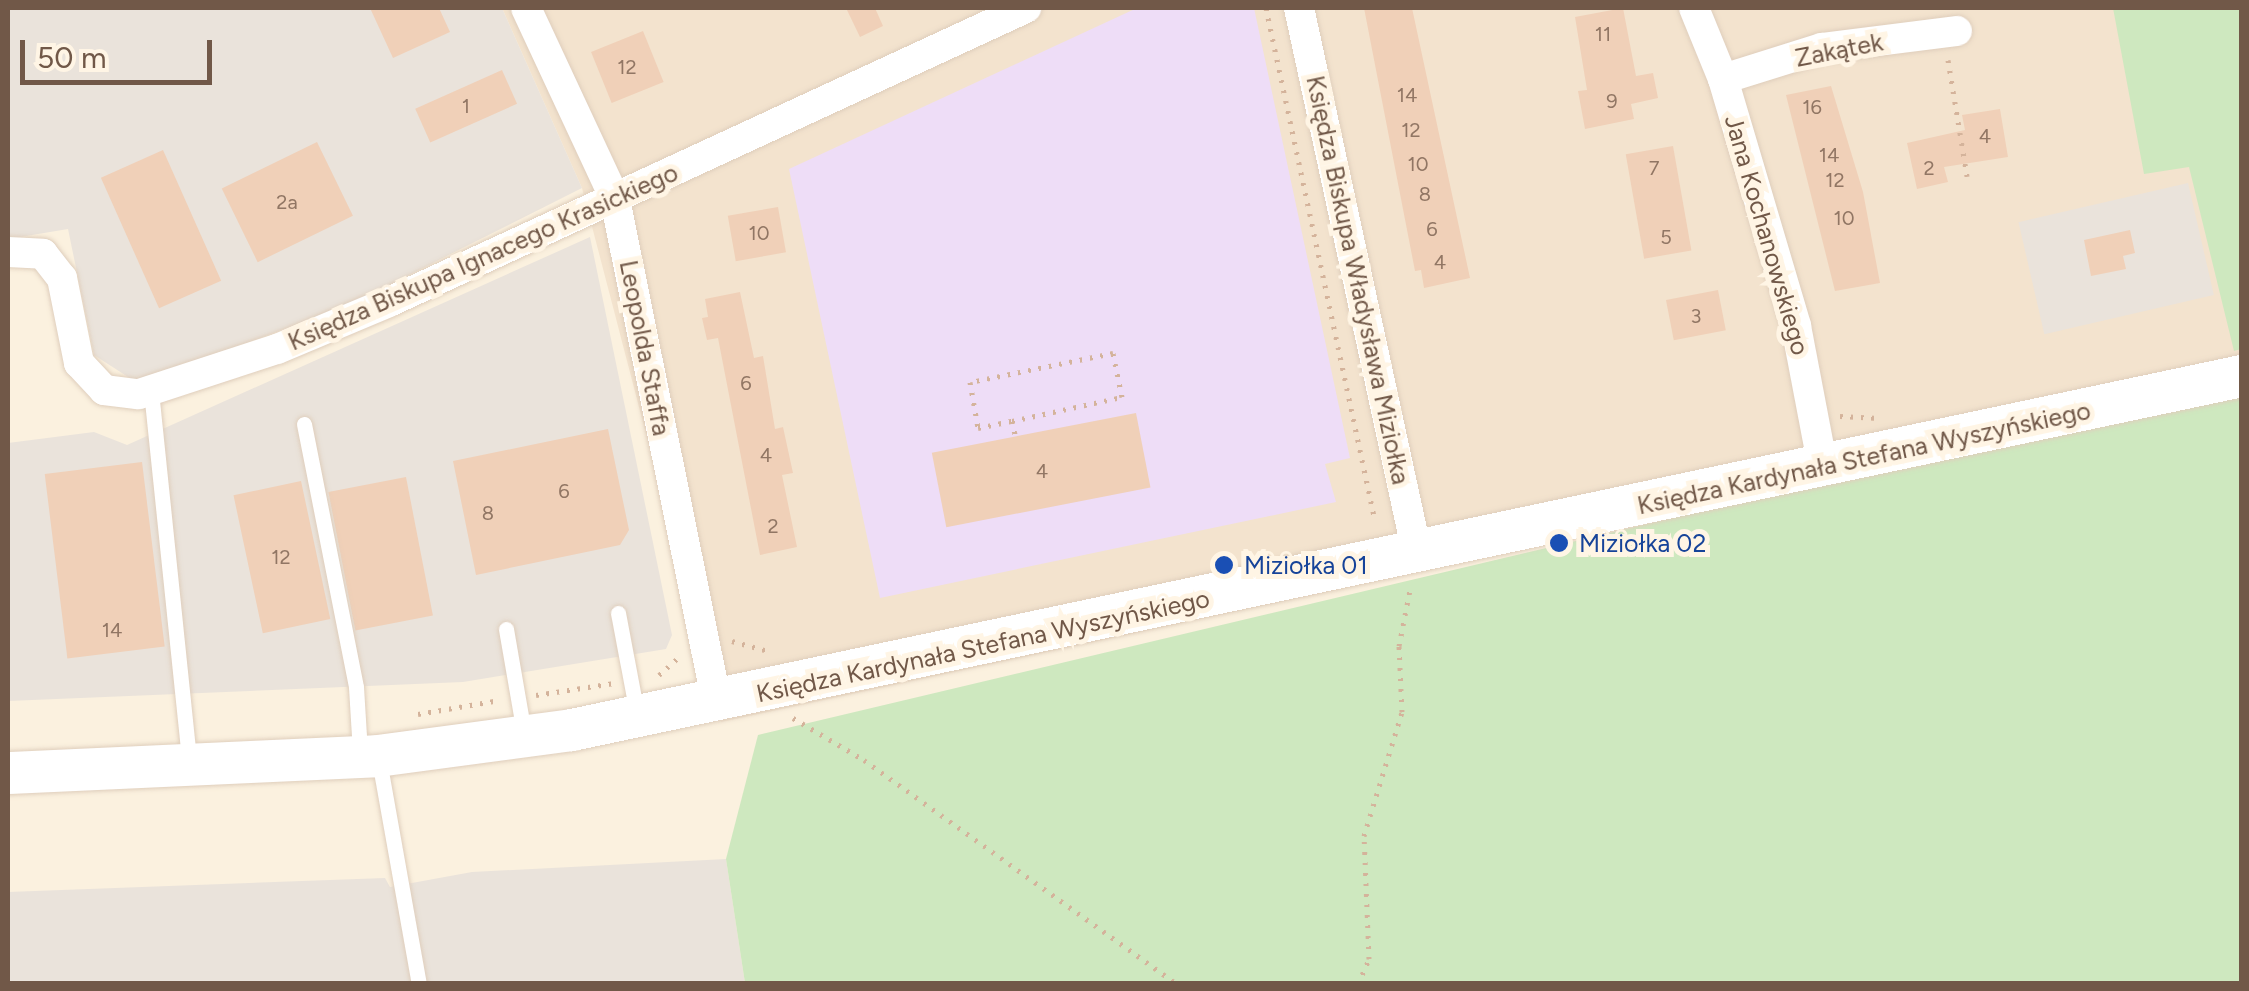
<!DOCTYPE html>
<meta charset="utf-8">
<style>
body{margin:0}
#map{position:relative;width:2249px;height:991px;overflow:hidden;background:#fbf1df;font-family:Figtree,sans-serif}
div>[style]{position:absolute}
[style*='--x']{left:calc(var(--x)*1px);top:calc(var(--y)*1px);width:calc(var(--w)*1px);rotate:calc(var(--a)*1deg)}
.residential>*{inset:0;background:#f3e3ce}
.industrial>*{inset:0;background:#eae3db;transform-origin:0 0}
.education>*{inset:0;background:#eeddf7}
.green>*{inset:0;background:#cee8bf}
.building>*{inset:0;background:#f0d0b8;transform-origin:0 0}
.path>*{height:5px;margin-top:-2.5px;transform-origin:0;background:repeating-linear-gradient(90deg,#d4b39b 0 2.5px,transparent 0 10.5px)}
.roads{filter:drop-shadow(0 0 2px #dfcebc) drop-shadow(0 0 2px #dfcebc)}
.lane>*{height:15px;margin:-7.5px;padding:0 7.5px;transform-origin:7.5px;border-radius:7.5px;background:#fff}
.street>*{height:30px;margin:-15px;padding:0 15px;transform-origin:15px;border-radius:15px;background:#fff}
.secondary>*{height:42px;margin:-21px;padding:0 21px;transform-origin:21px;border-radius:21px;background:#fff}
.dots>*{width:28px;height:28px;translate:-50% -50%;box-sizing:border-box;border:5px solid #fff5e5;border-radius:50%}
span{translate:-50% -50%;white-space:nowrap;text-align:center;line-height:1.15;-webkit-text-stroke:10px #fff5e5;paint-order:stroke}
.number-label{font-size:20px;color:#917664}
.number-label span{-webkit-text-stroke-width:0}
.street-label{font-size:25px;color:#715848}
.transit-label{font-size:25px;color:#164399}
.left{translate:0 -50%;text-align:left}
.frame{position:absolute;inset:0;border:10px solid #715848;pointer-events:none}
.scale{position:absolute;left:20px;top:40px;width:192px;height:45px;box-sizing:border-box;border:5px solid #715848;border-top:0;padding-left:12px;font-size:30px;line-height:35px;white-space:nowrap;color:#715848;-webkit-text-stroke:8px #fff5e5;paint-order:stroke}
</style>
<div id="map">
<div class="residential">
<i style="clip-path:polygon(502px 8px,2241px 8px,2241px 396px,721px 722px,582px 188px)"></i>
</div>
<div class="industrial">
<i style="clip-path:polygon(8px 8px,502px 8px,582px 188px,357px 301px,139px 384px,94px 355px,68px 229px,8px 239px)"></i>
<i style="left:2188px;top:183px;width:115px;height:174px;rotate:77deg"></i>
<i style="clip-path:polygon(590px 237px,672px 635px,666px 649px,463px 682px,8px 701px,8px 443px,94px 432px,127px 445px)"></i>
<i style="clip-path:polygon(726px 859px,745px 983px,8px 983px,8px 892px,385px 878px,390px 887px,472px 872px)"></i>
</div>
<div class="education">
<i style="clip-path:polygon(1137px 8px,1254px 8px,1350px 458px,1325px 464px,1336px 502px,880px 598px,789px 169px)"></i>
</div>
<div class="green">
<i style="clip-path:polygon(2113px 8px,2241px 8px,2241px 349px,2234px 351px,2189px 167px,2144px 174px)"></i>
<i style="clip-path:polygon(2241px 396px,2241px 983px,745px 983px,726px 859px,758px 735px,1828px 481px)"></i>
</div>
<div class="building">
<i style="clip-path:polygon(370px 8px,439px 8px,450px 32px,393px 58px)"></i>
<i style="clip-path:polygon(846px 8px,875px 8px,883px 26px,860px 37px)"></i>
<i style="clip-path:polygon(1364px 8px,1412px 8px,1470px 278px,1424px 288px,1421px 270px,1415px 271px)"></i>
<i style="clip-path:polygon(1623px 8px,1636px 76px,1653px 73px,1658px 98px,1631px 104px,1634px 119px,1585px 129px,1578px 91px,1587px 90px,1575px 17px)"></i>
<i style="left:643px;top:31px;width:55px;height:56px;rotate:68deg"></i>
<i style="left:502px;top:70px;width:37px;height:95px;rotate:66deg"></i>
<i style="clip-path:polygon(1831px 86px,1863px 192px,1880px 283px,1835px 291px,1786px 95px)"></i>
<i style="clip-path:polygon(2000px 109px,2008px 157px,1944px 167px,1948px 182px,1917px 189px,1907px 143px,1965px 130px,1962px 115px)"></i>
<i style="left:317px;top:142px;width:82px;height:106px;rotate:64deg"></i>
<i style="left:1673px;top:146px;width:106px;height:48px;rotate:80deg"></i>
<i style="left:163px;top:150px;width:143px;height:68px;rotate:66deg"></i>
<i style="left:778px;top:207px;width:46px;height:51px;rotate:80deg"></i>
<i style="clip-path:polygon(2130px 230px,2135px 253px,2123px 256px,2126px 269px,2091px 276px,2084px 240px)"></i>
<i style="left:1718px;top:290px;width:41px;height:53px;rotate:79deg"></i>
<i style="clip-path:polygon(740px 292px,754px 358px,763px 356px,775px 429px,783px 427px,793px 473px,782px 475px,797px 547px,760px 555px,718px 338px,707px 340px,702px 318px,708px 317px,705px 299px)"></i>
<i style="left:1136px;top:413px;width:76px;height:208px;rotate:79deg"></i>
<i style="clip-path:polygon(608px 429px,629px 530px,620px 545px,476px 575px,453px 461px)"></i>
<i style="left:142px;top:462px;width:186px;height:98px;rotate:83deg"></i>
<i style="left:406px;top:477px;width:141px;height:79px;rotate:79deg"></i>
<i style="left:301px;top:481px;width:141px;height:69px;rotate:78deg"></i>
</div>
<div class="path">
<i style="--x:1266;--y:8;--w:524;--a:78"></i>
<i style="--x:1948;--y:60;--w:118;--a:80.7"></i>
<i style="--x:1840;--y:416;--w:39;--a:3"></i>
<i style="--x:1012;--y:421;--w:113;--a:-12.3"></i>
<i style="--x:1122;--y:397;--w:45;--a:-101.6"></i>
<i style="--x:1113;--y:353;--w:146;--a:168.5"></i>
<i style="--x:970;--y:382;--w:47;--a:80.1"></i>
<i style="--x:978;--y:428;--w:35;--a:-12"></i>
<i style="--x:1012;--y:421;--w:17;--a:77"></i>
<i style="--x:732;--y:641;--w:41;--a:15.4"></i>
<i style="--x:659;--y:675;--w:28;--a:-42"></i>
<i style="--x:536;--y:695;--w:79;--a:-8.7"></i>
<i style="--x:418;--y:714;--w:83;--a:-9.7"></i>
<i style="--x:793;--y:718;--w:82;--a:30.6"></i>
<i style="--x:864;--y:760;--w:385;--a:35.6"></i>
<i style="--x:1358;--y:984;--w:27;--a:-66"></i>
<i style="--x:1369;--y:959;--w:123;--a:-92.3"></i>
<i style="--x:1364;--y:836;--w:130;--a:-73"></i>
<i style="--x:1402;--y:712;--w:66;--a:-92.6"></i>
<i style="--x:1399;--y:646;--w:62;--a:-78.9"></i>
</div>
<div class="roads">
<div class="lane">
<i style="--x:151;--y:391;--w:371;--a:84.1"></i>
<i style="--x:304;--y:424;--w:268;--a:78.8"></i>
<i style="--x:356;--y:687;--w:65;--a:86.5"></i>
<i style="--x:618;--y:613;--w:103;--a:79.3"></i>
<i style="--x:506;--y:629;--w:106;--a:80.2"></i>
<i style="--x:379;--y:760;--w:228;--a:79.9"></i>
</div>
<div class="street">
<i style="--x:526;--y:8;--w:211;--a:65"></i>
<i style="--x:615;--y:199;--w:515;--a:78.58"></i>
<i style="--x:1299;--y:8;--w:558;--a:77.78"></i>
<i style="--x:1694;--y:8;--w:77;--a:67.8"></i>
<i style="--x:1723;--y:79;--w:258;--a:73.5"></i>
<i style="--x:1796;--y:326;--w:144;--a:79.2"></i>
<i style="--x:1723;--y:79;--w:104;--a:-17.4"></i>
<i style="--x:1822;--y:48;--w:136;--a:-7.2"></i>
<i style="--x:8;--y:252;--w:35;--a:3"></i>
<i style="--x:43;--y:254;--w:31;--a:52"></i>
<i style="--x:62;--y:278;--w:87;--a:78.7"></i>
<i style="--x:79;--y:363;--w:37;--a:47"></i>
<i style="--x:104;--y:390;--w:35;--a:7"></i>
<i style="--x:139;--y:394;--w:145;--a:-18.1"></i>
<i style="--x:277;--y:349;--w:121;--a:-22.8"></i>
<i style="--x:389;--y:302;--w:702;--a:-24.78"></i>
</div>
<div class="secondary">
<i style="--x:8;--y:773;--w:370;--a:-2.6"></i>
<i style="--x:378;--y:756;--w:196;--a:-7.6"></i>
<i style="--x:572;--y:730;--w:1707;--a:-11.97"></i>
</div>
</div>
<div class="dots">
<i style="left:1559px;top:543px;background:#1a4fb4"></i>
<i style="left:1224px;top:565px;background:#1a4fb4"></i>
</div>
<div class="number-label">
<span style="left:1603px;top:34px">11</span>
<span style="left:627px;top:67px">12</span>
<span style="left:1407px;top:95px">14</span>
<span style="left:1612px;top:101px">9</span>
<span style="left:466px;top:106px">1</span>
<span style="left:1812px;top:107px">16</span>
<span style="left:1411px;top:130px">12</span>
<span style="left:1985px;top:136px">4</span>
<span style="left:1829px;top:155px">14</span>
<span style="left:1418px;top:164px">10</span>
<span style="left:1654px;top:168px">7</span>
<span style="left:1929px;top:168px">2</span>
<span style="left:1835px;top:180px">12</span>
<span style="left:1425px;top:194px">8</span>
<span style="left:287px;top:202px">2a</span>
<span style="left:1844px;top:218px">10</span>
<span style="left:1432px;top:229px">6</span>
<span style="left:759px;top:233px">10</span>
<span style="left:1666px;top:237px">5</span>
<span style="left:1440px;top:262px">4</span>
<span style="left:1696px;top:316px">3</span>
<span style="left:746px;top:383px">6</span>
<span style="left:766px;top:455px">4</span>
<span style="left:1042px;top:471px">4</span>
<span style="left:564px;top:491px">6</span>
<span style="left:488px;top:513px">8</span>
<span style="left:773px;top:526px">2</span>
<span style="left:281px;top:557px">12</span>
<span style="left:112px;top:630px">14</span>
</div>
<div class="street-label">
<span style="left:1839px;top:50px;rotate:-11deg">Zakątek</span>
<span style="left:1767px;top:235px;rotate:74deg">Jana Kochanowskiego</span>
<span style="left:483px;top:257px;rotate:-24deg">Księdza Biskupa Ignacego Krasickiego</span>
<span style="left:1358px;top:280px;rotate:78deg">Księdza Biskupa Władysława Miziołka</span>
<span style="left:645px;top:348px;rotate:79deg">Leopolda Staffa</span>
<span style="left:1864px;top:458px;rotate:-12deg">Księdza Kardynała Stefana Wyszyńskiego</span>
<span style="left:983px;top:646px;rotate:-12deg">Księdza Kardynała Stefana Wyszyńskiego</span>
</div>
<div class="transit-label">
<span class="left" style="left:1579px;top:543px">Miziołka 02</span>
<span class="left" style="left:1244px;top:565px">Miziołka 01</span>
</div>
<div class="frame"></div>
<div class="scale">50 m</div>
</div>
